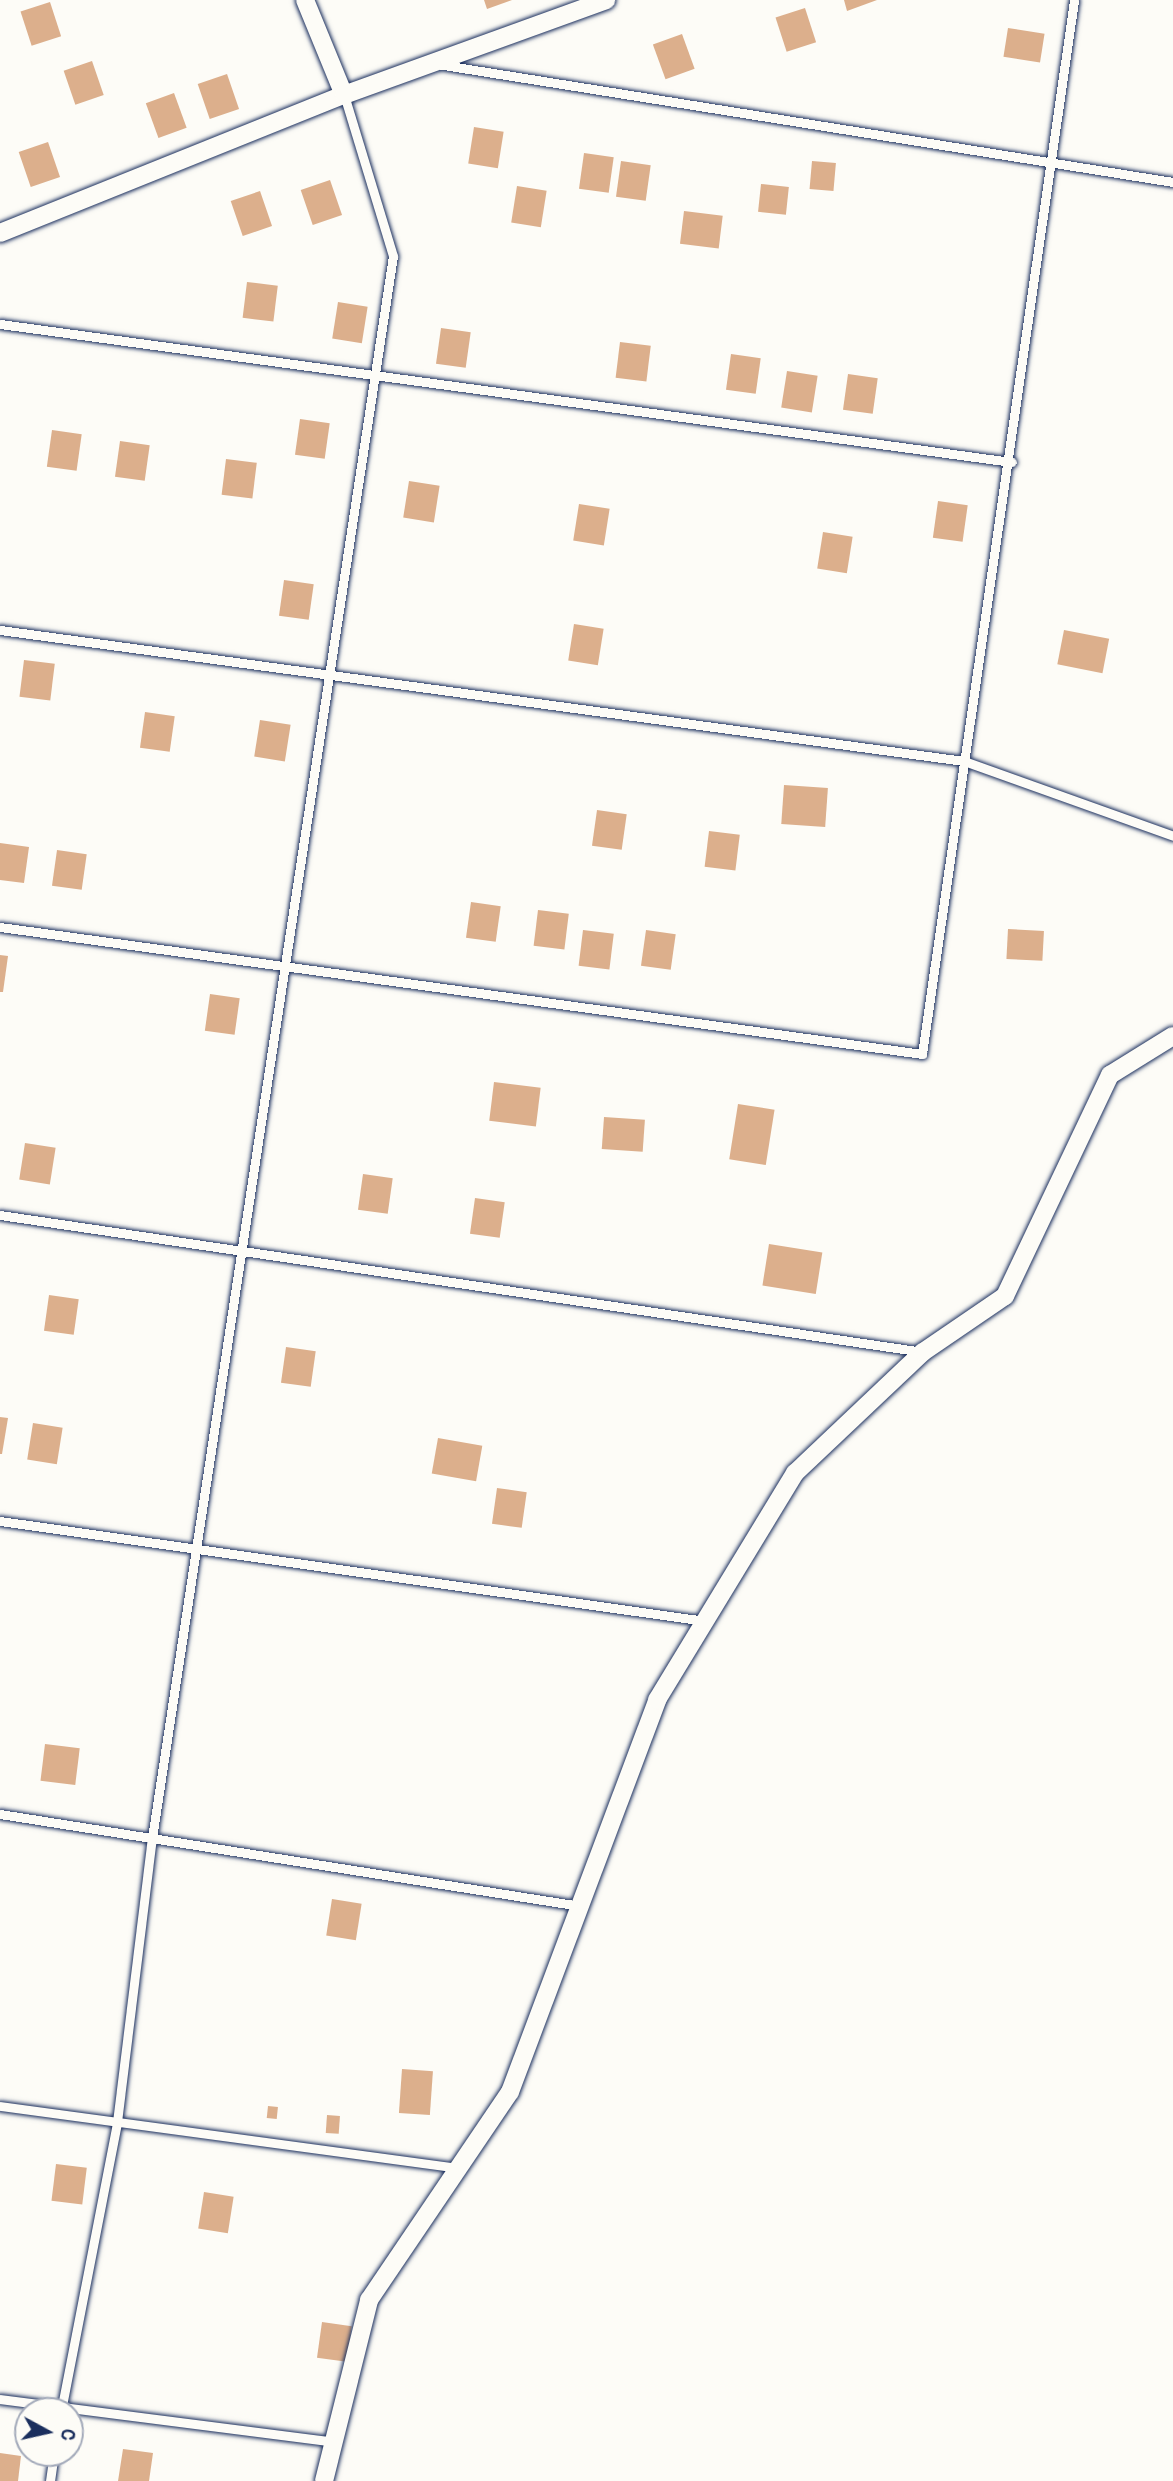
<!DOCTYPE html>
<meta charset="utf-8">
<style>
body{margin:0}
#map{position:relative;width:1173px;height:2481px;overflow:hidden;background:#fdfcf7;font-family:Pangolin,sans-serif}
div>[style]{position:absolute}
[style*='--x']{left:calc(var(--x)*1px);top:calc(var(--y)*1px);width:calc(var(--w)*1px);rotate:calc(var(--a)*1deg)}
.building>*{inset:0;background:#dcaf8c;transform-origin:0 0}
.roads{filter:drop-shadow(0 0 2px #1b2f5e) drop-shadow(0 0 2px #1b2f5e)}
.lane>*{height:9px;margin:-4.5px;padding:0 4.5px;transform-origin:4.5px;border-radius:4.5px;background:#fdfcf7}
.street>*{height:18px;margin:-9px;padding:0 9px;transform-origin:9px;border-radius:9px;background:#fdfcf7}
span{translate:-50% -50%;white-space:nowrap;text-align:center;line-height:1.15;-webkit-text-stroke:5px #fdfcf7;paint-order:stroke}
.north{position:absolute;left:14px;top:2397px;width:70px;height:70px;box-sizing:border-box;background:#fdfcf7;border:2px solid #a3aaba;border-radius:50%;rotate:98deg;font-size:19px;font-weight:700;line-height:28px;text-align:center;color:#1b2f5e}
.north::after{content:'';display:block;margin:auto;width:24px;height:32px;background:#1b2f5e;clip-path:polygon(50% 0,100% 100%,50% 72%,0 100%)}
</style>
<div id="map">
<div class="building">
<i style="clip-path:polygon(484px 0,512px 0,487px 9px)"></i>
<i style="clip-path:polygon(844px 0,877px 0,847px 11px)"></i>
<i style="left:50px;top:2px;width:36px;height:31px;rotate:72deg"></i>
<i style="left:805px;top:8px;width:36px;height:31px;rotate:72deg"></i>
<i style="left:1008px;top:28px;width:37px;height:29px;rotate:9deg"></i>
<i style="left:682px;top:34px;width:37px;height:31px;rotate:70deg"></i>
<i style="left:92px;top:61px;width:36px;height:30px;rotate:71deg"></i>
<i style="left:227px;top:74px;width:37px;height:31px;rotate:71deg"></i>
<i style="left:174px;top:93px;width:37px;height:30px;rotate:70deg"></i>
<i style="left:474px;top:127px;width:30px;height:37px;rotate:9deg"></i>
<i style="left:48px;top:142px;width:37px;height:31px;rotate:71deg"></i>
<i style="left:584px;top:153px;width:30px;height:36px;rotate:8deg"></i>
<i style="left:621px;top:161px;width:30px;height:36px;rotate:8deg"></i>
<i style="left:812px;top:161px;width:24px;height:28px;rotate:5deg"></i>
<i style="left:330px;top:180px;width:37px;height:31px;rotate:71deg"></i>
<i style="left:761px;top:184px;width:28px;height:28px;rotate:6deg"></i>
<i style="left:517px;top:186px;width:30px;height:37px;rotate:9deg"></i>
<i style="left:260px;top:191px;width:37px;height:31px;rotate:71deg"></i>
<i style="left:684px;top:211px;width:39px;height:33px;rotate:7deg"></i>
<i style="left:247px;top:282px;width:31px;height:36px;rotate:7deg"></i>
<i style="left:338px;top:302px;width:30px;height:37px;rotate:9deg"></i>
<i style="left:441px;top:328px;width:30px;height:36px;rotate:8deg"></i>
<i style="left:620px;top:342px;width:31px;height:36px;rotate:7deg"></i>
<i style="left:731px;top:354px;width:30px;height:36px;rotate:8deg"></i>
<i style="left:787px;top:371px;width:31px;height:37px;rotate:9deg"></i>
<i style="left:848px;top:374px;width:30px;height:36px;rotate:8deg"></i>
<i style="left:300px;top:419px;width:30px;height:36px;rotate:8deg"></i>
<i style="left:52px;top:430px;width:30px;height:37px;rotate:8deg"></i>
<i style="left:120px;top:441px;width:30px;height:36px;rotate:8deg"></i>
<i style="left:226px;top:459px;width:31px;height:36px;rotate:7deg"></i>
<i style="left:409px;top:481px;width:31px;height:37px;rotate:9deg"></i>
<i style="left:938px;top:501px;width:30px;height:37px;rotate:8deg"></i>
<i style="left:579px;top:504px;width:31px;height:37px;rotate:9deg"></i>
<i style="left:823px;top:532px;width:30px;height:37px;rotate:9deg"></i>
<i style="left:284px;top:580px;width:30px;height:36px;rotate:8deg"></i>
<i style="left:574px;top:624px;width:30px;height:37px;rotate:9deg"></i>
<i style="left:1064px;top:630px;width:46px;height:35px;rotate:11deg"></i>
<i style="left:24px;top:660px;width:31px;height:37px;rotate:7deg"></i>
<i style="left:145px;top:712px;width:30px;height:36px;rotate:8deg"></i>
<i style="left:260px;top:720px;width:31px;height:37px;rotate:9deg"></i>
<i style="left:784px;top:785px;width:44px;height:39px;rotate:4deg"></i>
<i style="left:597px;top:810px;width:30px;height:36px;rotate:8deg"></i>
<i style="left:709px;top:831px;width:31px;height:36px;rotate:7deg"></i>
<i style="clip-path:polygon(0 843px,29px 847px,24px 883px,0 880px)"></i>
<i style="left:57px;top:850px;width:30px;height:36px;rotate:8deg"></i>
<i style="left:471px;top:902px;width:30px;height:36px;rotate:8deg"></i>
<i style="left:538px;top:910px;width:31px;height:36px;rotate:7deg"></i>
<i style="left:1008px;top:929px;width:36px;height:30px;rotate:3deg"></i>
<i style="left:583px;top:930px;width:31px;height:36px;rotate:7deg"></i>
<i style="left:646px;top:930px;width:30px;height:36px;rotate:8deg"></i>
<i style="clip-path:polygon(0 955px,8px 956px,3px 992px,0 992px)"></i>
<i style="left:210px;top:994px;width:30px;height:37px;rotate:8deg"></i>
<i style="left:494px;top:1082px;width:47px;height:39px;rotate:7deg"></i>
<i style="left:738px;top:1104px;width:37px;height:56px;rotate:9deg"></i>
<i style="left:604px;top:1117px;width:41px;height:32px;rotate:4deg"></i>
<i style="left:25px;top:1143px;width:31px;height:37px;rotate:9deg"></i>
<i style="left:363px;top:1174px;width:30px;height:36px;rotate:8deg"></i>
<i style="left:475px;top:1198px;width:30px;height:36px;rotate:8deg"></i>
<i style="left:769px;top:1244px;width:54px;height:42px;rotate:9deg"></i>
<i style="left:49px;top:1295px;width:30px;height:36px;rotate:8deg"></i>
<i style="left:286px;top:1347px;width:30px;height:36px;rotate:8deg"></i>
<i style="clip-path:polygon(0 1417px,8px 1418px,2px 1454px,0 1454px)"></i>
<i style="left:33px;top:1423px;width:30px;height:37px;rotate:9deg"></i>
<i style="left:438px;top:1438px;width:45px;height:36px;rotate:10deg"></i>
<i style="left:497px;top:1488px;width:30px;height:36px;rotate:8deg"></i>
<i style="left:45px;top:1744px;width:35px;height:37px;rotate:7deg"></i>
<i style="left:332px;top:1899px;width:30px;height:37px;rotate:9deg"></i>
<i style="left:402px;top:2069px;width:31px;height:44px;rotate:4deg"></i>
<i style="left:268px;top:2106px;width:10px;height:12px;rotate:6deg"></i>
<i style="left:327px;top:2115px;width:13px;height:18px;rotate:4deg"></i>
<i style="left:56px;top:2164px;width:31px;height:37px;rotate:7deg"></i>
<i style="left:204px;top:2192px;width:30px;height:37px;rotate:9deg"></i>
<i style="left:322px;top:2322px;width:30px;height:36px;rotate:8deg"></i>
<i style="clip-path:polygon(123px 2449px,153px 2453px,149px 2481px,118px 2481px)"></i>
<i style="clip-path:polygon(0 2453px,21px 2456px,18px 2481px,0 2481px)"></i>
</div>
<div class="roads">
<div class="lane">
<i style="--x:437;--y:64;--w:745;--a:9.11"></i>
<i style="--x:0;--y:324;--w:1021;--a:7.77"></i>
<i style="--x:0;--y:630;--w:973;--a:7.74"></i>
<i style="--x:964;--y:761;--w:222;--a:19.7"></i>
<i style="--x:0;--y:927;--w:931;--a:7.84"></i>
<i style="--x:922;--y:1054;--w:1065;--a:-81.79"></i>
<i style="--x:0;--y:1215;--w:933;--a:8.44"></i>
<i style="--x:0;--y:1521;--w:712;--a:8.07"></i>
<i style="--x:0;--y:1814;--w:587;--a:9.01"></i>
<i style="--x:0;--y:2106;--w:463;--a:7.7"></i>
<i style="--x:0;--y:2399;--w:338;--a:7.3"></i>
<i style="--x:61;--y:2411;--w:294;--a:-79"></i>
<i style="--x:117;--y:2122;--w:286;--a:-83"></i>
<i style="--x:152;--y:1838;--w:1600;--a:-81.34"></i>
<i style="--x:393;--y:256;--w:168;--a:-106.9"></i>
<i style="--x:50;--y:2481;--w:28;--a:-82"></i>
</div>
<div class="street">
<i style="--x:305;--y:0;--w:103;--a:67.7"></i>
<i style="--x:0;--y:233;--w:371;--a:-21.9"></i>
<i style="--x:344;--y:95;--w:279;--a:-19.9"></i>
<i style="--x:324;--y:2481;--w:187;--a:-76"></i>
<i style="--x:369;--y:2300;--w:251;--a:-55.9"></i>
<i style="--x:510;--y:2092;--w:419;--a:-69.4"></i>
<i style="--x:657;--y:1700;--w:266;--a:-58.7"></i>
<i style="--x:795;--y:1473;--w:176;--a:-43.4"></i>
<i style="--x:923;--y:1352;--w:99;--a:-34.3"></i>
<i style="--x:1005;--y:1296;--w:245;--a:-64.6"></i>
<i style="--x:1110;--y:1075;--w:74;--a:-31.8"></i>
</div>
</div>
<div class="north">С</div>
</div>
